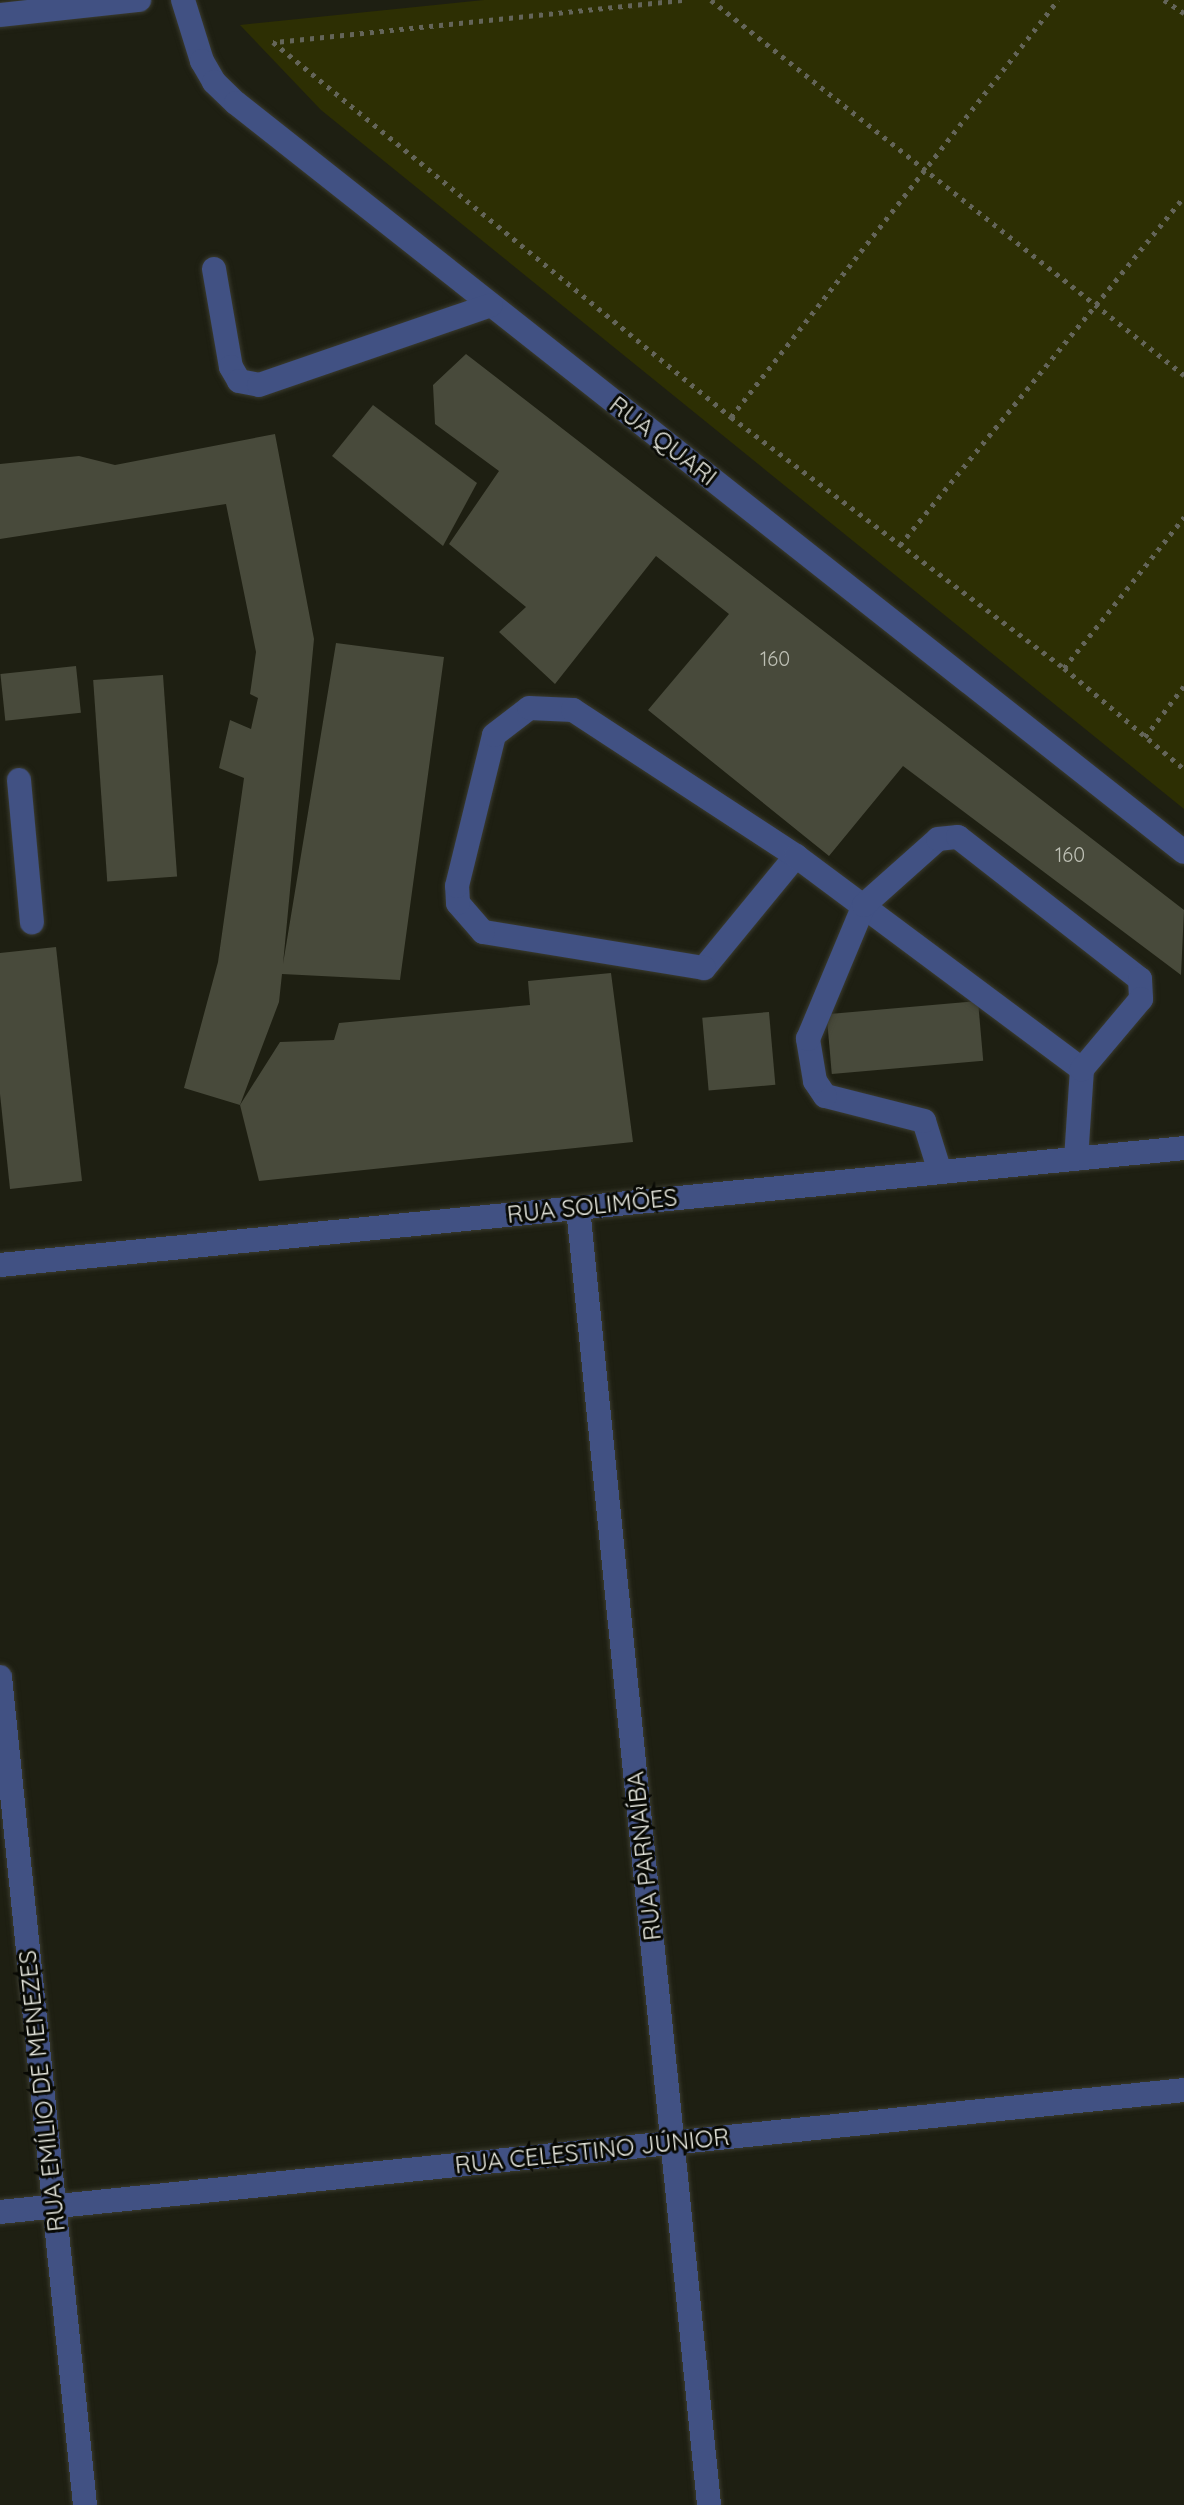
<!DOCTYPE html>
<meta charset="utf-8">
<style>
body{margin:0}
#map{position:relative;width:1184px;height:2505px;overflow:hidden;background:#1e1f12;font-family:Quicksand,sans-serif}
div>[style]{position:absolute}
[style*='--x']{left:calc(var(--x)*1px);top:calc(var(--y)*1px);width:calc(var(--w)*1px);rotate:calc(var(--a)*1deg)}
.green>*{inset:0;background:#2d2f03}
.building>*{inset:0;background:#484a3b;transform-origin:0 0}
.path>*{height:5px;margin-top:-2.5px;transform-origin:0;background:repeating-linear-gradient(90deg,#646559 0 4px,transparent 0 10px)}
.roads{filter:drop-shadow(0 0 2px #3a3b2f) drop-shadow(0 0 2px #3a3b2f)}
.minor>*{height:24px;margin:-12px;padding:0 12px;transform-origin:12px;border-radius:12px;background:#415183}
span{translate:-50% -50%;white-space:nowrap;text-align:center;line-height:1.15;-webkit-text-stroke:6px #080904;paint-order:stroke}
.number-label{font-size:20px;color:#bec0b5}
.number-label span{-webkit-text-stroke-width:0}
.street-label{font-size:24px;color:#e6e7de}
</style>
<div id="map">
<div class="green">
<i style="clip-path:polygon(484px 0,1184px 0,1184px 809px,321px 110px,240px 25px)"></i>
</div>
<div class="building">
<i style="clip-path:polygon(466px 354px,1184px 910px,1181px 975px,903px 766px,829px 856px,648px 710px,729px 614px,656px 556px,555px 684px,499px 632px,526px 607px,449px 544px,499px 471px,435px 424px,433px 385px)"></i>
<i style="clip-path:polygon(373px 405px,477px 483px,443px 546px,332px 456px)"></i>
<i style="clip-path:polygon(275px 434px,314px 639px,283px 964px,336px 643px,444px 657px,400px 980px,282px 974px,279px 1002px,240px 1105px,184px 1088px,218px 962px,244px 778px,219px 768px,230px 720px,251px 729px,258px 698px,250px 694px,256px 652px,226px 504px,0 539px,0 464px,79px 456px,115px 465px)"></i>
<i style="left:76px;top:666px;width:47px;height:76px;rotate:84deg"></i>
<i style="left:163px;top:675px;width:202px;height:70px;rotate:86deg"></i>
<i style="clip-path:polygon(56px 947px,82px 1181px,10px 1189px,0 1094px,0 953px)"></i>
<i style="clip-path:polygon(611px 973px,633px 1142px,259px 1181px,240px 1105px,280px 1042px,334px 1040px,339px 1023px,530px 1005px,528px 981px)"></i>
<i style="left:978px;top:1001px;width:60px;height:152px;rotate:85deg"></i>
<i style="left:769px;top:1012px;width:73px;height:67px;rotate:85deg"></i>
</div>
<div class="path">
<i style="--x:682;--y:0;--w:411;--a:174.1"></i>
<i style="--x:273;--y:42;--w:592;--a:39.31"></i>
<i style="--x:731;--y:417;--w:417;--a:37"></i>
<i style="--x:1064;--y:668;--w:157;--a:40.1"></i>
<i style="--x:711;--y:0;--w:604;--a:38.41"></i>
<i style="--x:1164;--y:0;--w:24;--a:33"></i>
<i style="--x:731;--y:417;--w:530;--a:-51.9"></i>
<i style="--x:900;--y:545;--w:449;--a:-50.8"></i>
<i style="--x:1064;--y:668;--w:193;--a:-51.5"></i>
<i style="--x:1145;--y:737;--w:64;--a:-52.6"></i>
</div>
<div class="roads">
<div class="minor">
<i style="--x:183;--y:0;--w:64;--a:72.7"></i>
<i style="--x:202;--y:61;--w:24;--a:60"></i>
<i style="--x:214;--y:82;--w:30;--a:44"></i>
<i style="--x:236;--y:103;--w:1208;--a:38.31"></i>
<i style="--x:0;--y:15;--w:140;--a:-6.2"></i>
<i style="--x:214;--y:269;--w:99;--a:80.2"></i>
<i style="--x:231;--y:367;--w:16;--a:60"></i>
<i style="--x:239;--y:381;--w:20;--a:11"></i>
<i style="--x:259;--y:385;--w:245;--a:-19"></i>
<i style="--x:19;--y:780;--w:143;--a:84.8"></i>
<i style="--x:796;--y:856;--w:145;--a:129.4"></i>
<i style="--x:704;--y:968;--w:224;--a:-170.7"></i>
<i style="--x:483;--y:932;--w:38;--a:-131"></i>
<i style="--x:458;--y:903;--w:17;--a:-93"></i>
<i style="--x:457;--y:886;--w:155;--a:-76.2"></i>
<i style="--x:494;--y:735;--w:44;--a:-37.6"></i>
<i style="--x:529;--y:708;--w:44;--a:2.6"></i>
<i style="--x:573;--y:710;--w:267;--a:33.2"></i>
<i style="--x:796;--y:856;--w:357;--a:36.7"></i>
<i style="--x:1082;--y:1069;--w:90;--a:93.8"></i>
<i style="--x:940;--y:1172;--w:53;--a:-107.4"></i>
<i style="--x:924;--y:1121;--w:102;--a:-165.8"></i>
<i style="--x:825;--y:1096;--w:18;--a:-124"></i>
<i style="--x:815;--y:1081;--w:43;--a:-99.5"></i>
<i style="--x:808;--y:1039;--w:145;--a:-67.3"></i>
<i style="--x:864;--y:905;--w:99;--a:-41.7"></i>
<i style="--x:938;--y:839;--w:20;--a:-6"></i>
<i style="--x:958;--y:837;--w:231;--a:38"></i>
<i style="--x:1140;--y:979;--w:20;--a:87"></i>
<i style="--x:1141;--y:999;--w:92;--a:130.1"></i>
<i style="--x:578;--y:1208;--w:1304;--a:84.23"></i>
<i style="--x:0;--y:1265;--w:1190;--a:-5.64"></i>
<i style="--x:0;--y:1677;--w:832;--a:84.14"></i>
<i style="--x:0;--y:2212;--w:1190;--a:-5.88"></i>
</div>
</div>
<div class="number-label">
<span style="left:775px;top:658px">160</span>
<span style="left:1070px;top:854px">160</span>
</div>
<div class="street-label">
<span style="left:663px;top:441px;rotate:38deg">RUA QUARI</span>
<span style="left:592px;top:1206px;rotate:-6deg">RUA SOLIMÕES</span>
<span style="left:644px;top:1856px;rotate:-96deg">RUA PARNAÍBA</span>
<span style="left:42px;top:2091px;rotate:-96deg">RUA EMÍLIO DE MENEZES</span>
<span style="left:592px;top:2151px;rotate:-6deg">RUA CELESTINO JÚNIOR</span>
</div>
</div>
